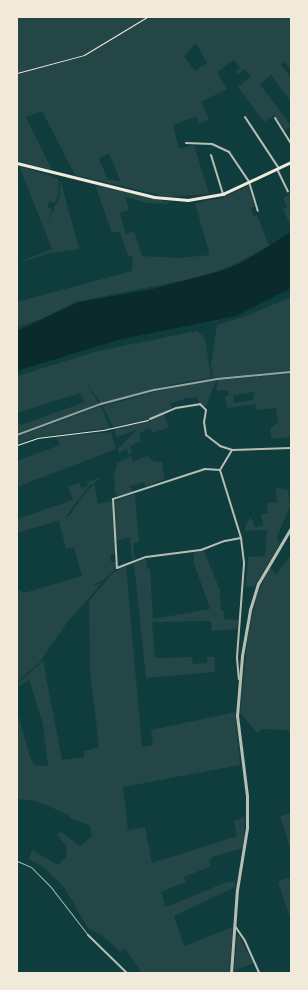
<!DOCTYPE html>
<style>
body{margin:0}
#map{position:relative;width:308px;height:990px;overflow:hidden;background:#0f3d3e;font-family:"Fira Sans Condensed",sans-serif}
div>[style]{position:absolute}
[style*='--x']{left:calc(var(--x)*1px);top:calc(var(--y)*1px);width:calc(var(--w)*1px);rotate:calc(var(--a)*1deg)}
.green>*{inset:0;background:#244646}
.water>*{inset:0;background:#0a2a2b}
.path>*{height:1px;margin:-0.5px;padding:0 0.5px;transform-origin:0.5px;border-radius:0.5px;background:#f1e9da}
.service>*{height:1px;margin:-0.5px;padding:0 0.5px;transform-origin:0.5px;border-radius:0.5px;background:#b8beb3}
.minor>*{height:2px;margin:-1px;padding:0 1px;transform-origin:1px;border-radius:1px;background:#b8beb3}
.tertiary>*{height:2.5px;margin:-1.25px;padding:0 1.25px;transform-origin:1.25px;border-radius:1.25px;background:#b8beb3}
.secondary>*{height:2.5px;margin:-1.25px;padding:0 1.25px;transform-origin:1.25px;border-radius:1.25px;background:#f1e9da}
.rail>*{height:1.5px;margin:-0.75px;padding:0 0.75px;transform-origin:0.75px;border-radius:0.75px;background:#97a49c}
span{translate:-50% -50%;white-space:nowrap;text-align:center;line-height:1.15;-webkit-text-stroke:3px #f1e9da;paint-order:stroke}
.frame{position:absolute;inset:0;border:18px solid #f1e9da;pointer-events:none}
</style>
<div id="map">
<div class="green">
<i style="clip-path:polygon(evenodd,17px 17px,291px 17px,291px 70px,285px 62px,281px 65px,291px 77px,291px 102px,271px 75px,260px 84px,291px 126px,285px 130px,274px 115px,264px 122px,238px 87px,251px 77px,245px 69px,238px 74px,236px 71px,240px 68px,234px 60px,217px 72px,227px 89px,201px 102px,209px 119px,199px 124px,196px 116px,173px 125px,179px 149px,194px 145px,209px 194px,168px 197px,75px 175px,42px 111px,26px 117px,52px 170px,17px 161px,17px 17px,196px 43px,207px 63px,195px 71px,184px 56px,196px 43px,17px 17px,109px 153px,120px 180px,120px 181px,108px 180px,99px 159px,109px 153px)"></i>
<i style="clip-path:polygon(19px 166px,58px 178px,59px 192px,55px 203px,50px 201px,47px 207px,52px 209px,46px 225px,60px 195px,60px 178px,79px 249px,51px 253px,17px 263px,52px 249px)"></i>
<i style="clip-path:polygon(95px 185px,168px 202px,168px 204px,147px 203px,125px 197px,129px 210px,120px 213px,126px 234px,134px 231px,142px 256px,178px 258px,210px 255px,195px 203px,222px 198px,248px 186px,255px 207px,251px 208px,253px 217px,257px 215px,269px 246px,231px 266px,205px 276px,76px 302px,41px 319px,17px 327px,17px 302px,132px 271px,133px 257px,128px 255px,119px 231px,112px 233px)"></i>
<i style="clip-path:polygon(291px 193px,291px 226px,283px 209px,287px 207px,283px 198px)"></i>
<i style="clip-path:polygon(291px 297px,291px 371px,213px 378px,211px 364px,217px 325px,249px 315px)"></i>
<i style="clip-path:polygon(197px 331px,205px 338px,211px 378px,173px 384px,101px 403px,86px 383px,99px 404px,17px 433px,17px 422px,21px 425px,85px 402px,80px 393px,17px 413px,17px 376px,98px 351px)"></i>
<i style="clip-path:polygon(evenodd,291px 374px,291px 437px,272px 439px,270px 428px,278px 422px,276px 408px,257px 410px,255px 404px,227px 408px,225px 396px,229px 395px,228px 390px,216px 391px,218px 380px,291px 374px,254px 392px,253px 400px,234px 403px,233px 395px,254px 392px)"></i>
<i style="clip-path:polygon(216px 381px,206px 406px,199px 403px,197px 397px,187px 398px,170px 404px,172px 408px,153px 418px,124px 425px,113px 427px,103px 406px,173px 387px)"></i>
<i style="clip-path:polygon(101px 406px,110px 428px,37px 437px,17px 444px,17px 437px)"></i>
<i style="clip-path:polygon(164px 414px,169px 427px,153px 433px,150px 428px,139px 433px,141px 441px,130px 446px,132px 452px,129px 454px,126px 448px,119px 454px,118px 449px,137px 430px,116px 437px,115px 429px)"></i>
<i style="clip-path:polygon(111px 432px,116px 449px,17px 487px,17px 461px,60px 445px,56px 437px)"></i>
<i style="clip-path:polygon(131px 456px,133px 462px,147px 456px,155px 462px,162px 462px,165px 479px,146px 487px,144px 482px,130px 486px,132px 492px,117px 496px,115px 493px,114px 475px,117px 463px)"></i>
<i style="clip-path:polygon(103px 477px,88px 487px,64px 519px,17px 533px,17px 519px,73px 500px,68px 486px,80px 483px,81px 488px,88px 486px,87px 482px)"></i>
<i style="clip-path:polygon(94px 484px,98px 504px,112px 501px,115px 554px,110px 555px,111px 562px,116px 562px,117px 567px,103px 580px,93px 585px,101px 584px,66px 624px,39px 663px,17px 682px,17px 589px,24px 593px,82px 576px,74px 547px,66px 549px,59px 521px,70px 515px,82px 497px)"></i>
<i style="clip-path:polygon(276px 488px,288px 490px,290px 507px,277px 536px,279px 545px,254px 587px,246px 586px,248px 557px,265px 556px,267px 530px,245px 531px,246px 524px,251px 517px,255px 527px,263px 525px,261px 514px,268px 513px,267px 503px,277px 502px)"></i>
<i style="clip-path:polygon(135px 494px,139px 542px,133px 543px,135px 559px,132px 560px,130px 537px,116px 541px,115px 501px)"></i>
<i style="clip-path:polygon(204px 551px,220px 590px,221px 611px,224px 611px,224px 619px,238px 620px,237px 629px,212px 631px,211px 621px,152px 622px,155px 658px,192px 657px,193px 664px,207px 663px,207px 657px,214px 657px,215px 672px,146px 678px,134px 563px,146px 559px,148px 569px,150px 569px,153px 619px,210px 609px,194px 563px,194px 553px)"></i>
<i style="clip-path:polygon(291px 555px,291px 734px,288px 730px,262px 729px,257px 733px,240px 713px,248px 633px,257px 595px,270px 567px,276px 575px)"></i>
<i style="clip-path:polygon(126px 566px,142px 747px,153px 745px,151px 730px,235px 712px,240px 765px,123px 787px,128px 830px,145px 827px,152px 863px,237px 836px,234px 821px,245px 817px,243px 848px,212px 857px,209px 861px,211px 866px,184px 877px,186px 882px,161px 892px,165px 904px,161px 906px,169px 906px,224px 883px,235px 881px,235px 887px,174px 916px,184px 946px,233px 927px,229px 973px,141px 972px,125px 948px,120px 952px,103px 936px,88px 928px,64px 887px,42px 866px,29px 859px,32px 850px,58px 865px,66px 857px,67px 847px,57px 834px,61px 832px,80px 846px,92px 836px,90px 826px,70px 818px,69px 815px,36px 801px,17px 799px,17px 711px,30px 758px,34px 765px,48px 766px,43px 725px,29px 679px,17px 688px,17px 684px,43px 661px,62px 760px,84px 757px,84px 751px,99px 747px,90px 671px,89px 601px,113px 573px)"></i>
<i style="clip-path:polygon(291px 813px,291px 851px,280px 816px)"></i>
<i style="clip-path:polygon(286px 878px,291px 879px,291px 920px,278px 882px)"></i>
<i style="clip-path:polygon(239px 935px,253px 963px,234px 971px,237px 936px)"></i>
</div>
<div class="water">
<i style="clip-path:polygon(291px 232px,291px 288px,236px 316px,118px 340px,17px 371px,17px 331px,79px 302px,153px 289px,224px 270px,245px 261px)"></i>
</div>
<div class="path">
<i style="--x:17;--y:73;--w:69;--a:-15"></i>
<i style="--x:84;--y:55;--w:74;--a:-31.1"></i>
<i style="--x:17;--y:445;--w:21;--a:-19"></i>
<i style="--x:37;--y:438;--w:66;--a:-6.9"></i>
<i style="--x:103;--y:430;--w:46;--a:-12.5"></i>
</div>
<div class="service">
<i style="--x:17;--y:861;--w:15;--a:23"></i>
<i style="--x:31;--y:867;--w:27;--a:45"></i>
<i style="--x:50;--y:886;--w:62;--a:52.2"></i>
</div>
<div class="minor">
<i style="--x:245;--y:117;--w:60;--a:56.6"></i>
<i style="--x:275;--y:118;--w:31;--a:58"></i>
<i style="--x:186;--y:143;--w:26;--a:2"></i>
<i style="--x:212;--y:144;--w:19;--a:25"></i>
<i style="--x:229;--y:152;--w:36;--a:56"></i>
<i style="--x:249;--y:182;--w:30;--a:73"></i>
<i style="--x:211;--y:155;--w:41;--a:72.9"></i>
<i style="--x:277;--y:169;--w:25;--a:64"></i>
<i style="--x:150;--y:419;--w:28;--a:-23"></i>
<i style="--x:176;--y:408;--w:24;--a:-9"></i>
<i style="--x:200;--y:404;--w:8;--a:45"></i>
<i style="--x:206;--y:410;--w:12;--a:99"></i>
<i style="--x:204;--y:422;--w:13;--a:81"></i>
<i style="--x:206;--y:435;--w:18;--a:38"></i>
<i style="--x:220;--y:446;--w:13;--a:18"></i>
<i style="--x:232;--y:450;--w:59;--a:-1.9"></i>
<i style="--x:232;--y:450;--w:23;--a:121"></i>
<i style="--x:220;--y:470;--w:71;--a:72.8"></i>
<i style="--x:241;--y:538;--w:26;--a:83"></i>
<i style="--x:244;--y:564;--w:94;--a:94.3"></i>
<i style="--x:237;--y:658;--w:21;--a:85"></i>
<i style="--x:220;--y:470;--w:15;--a:-176"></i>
<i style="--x:205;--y:469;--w:97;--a:161.9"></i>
<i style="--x:113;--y:499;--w:69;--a:86.7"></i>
<i style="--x:117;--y:568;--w:31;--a:-21"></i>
<i style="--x:146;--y:557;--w:55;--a:-7.3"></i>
<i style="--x:201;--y:550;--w:26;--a:-21"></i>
<i style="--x:225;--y:541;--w:16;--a:-11"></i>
<i style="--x:235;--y:926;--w:18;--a:56"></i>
<i style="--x:245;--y:941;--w:35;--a:66"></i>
<i style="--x:88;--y:935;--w:54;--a:44.3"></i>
</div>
<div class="tertiary">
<i style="--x:231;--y:973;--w:83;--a:-85.9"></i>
<i style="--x:237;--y:890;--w:63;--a:-80.8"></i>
<i style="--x:247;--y:828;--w:32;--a:-90"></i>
<i style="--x:247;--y:796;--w:81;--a:-97.1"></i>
<i style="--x:237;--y:716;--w:60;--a:-85.2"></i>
<i style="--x:242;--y:656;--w:47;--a:-80.1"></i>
<i style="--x:250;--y:610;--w:27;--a:-73"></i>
<i style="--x:258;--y:584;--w:65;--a:-59.5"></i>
</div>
<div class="secondary">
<i style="--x:17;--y:163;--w:141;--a:13.9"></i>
<i style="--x:154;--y:197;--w:34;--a:5"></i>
<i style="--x:188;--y:200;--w:36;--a:-10"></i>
<i style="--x:223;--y:194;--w:75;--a:-25.2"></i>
</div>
<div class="rail">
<i style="--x:17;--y:435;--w:90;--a:-20.3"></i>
<i style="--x:101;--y:404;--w:55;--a:-14.8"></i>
<i style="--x:154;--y:390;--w:64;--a:-9.9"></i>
<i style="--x:217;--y:379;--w:74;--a:-5.4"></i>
</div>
<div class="frame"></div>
</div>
